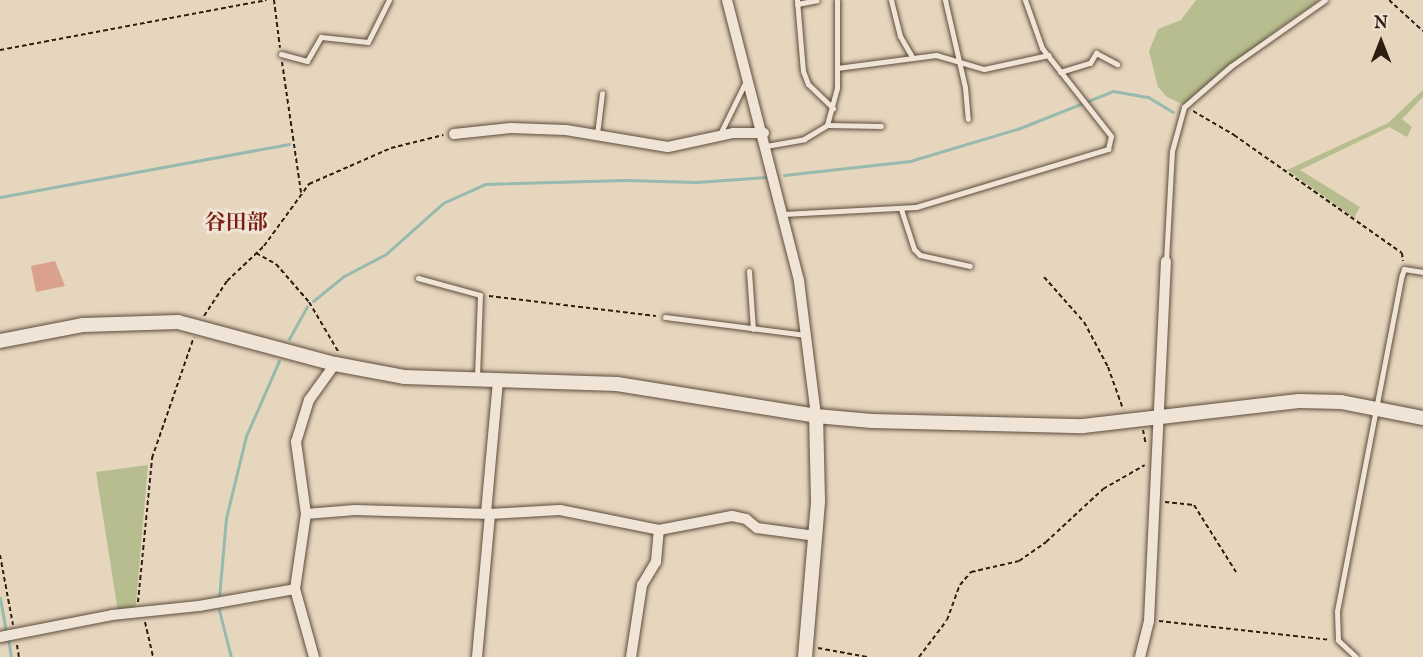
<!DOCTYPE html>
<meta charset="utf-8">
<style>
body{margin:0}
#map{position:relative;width:1423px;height:657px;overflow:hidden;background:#e7d6be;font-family:"IM FELL English","Noto Serif JP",serif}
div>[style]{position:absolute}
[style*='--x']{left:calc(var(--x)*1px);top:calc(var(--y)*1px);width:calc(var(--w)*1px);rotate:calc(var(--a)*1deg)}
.green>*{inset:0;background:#b8bd8f}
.stream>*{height:3px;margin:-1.5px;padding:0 1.5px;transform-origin:1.5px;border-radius:1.5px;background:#97b9ae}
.building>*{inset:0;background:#dba18f}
.path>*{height:2px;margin-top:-1px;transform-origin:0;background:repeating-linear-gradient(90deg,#2e1e11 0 4.5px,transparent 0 7.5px)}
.roads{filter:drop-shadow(0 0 2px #5c4c3c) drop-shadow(0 0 2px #5c4c3c)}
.service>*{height:5px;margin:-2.5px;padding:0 2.5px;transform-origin:2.5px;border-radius:2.5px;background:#efe4d5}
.minor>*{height:10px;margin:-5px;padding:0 5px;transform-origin:5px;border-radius:5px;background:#efe4d5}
.tertiary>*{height:14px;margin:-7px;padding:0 7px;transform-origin:7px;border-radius:7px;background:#efe4d5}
span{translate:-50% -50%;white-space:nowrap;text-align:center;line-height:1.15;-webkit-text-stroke:6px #efe4d5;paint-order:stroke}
.quarter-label{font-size:21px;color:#7a1f14;font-weight:700}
.north{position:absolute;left:1351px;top:12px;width:60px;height:60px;-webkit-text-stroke:4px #efe4d5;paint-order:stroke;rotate:0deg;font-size:16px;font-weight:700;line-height:24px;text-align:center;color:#2e1e11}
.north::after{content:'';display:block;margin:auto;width:21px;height:27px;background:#2e1e11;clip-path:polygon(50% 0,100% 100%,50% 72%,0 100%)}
</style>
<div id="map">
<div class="green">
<i style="clip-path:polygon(1196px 0,1319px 0,1267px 37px,1258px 52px,1230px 70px,1189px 107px,1167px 97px,1158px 87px,1149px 51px,1158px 29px,1181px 20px)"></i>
<i style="clip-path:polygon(1423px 90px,1423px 97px,1402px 119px,1412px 127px,1407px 137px,1389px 127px,1300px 170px,1360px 207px,1354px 218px,1287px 170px,1388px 123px)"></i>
<i style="clip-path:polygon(148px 465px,136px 604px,134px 608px,118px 612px,96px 472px)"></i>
</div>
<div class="stream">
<i style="--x:784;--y:175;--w:127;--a:-6.3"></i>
<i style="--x:910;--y:161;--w:115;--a:-16.7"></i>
<i style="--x:1020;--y:128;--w:100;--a:-21.7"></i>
<i style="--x:1113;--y:91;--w:36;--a:10"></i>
<i style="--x:1148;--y:97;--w:29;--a:31"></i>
<i style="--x:0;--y:197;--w:294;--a:-10.4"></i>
<i style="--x:313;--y:301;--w:40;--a:-39"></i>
<i style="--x:344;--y:276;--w:47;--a:-27.6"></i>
<i style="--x:386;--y:254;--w:76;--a:-41.8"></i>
<i style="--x:443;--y:203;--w:46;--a:-24.3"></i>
<i style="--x:485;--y:184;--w:140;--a:-1.6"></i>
<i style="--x:625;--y:180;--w:71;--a:1.6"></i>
<i style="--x:696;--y:182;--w:70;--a:-4.1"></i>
<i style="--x:289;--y:339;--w:37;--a:-61"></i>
<i style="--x:0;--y:598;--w:35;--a:80"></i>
<i style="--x:219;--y:598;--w:80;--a:-85"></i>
<i style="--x:226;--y:518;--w:84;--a:-76.3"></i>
<i style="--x:246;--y:436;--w:82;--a:-66.3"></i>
<i style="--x:219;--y:610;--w:49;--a:75.7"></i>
<i style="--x:8;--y:638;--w:19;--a:81"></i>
</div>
<div class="building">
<i style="clip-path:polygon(55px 261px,65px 286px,36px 292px,31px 266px)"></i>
</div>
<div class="path">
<i style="--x:274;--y:0;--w:48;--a:82.9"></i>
<i style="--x:1389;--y:0;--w:46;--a:42.4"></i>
<i style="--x:0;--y:50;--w:271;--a:-10.6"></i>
<i style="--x:282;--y:62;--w:132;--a:81.7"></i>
<i style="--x:1193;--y:111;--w:48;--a:30.3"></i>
<i style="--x:1234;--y:135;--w:205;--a:35.1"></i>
<i style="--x:1402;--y:253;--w:8;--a:83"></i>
<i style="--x:256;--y:253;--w:23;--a:29"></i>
<i style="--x:276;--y:264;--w:50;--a:49"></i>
<i style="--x:309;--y:302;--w:59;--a:59.5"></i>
<i style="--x:1044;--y:277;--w:60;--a:48.4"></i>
<i style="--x:1084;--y:322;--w:51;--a:61.9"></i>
<i style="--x:1108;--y:367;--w:45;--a:70.3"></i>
<i style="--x:489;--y:296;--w:168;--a:6.8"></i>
<i style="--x:204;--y:316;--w:42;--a:-56.7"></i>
<i style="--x:227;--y:281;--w:51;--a:-43.4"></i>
<i style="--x:264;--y:246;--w:77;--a:-54"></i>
<i style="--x:309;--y:184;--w:90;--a:-23.7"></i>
<i style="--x:391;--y:148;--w:54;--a:-14"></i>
<i style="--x:1143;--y:430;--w:15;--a:79"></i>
<i style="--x:1165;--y:502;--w:29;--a:6"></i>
<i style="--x:1194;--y:505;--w:79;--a:57.9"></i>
<i style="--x:0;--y:555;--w:71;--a:79.5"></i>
<i style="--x:138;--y:602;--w:145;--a:-84.4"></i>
<i style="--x:152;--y:458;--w:128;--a:-70.9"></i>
<i style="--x:1159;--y:621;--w:172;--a:6.3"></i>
<i style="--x:145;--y:622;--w:36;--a:77"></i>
<i style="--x:17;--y:645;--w:12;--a:81"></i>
<i style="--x:818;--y:648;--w:50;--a:10.4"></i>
<i style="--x:919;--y:657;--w:46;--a:-52.9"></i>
<i style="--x:947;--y:620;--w:37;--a:-70"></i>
<i style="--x:960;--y:585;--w:17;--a:-50"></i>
<i style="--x:971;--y:572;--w:49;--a:-12.9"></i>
<i style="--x:1019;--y:561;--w:33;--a:-35"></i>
<i style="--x:1046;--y:542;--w:78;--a:-42.9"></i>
<i style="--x:1103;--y:489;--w:48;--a:-29.7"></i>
</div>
<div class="roads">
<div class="service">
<i style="--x:797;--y:0;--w:71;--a:85.2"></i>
<i style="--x:803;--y:71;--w:14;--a:69"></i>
<i style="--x:808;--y:84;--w:35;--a:44"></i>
<i style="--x:891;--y:0;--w:37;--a:76"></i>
<i style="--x:900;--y:36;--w:24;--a:60"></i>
<i style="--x:945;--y:0;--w:89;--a:77.1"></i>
<i style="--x:965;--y:87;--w:32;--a:85"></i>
<i style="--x:797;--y:4;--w:20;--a:-11"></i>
<i style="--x:281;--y:54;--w:27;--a:15"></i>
<i style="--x:307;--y:61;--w:28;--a:-60"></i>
<i style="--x:321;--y:37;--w:47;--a:6.1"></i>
<i style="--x:368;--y:42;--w:47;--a:-63.4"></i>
<i style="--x:837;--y:68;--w:100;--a:-7.5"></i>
<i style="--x:936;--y:55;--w:50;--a:16.3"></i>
<i style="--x:984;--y:69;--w:66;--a:-12.3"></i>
<i style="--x:1060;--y:72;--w:31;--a:-17"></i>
<i style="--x:1090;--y:63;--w:12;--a:-59"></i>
<i style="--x:1096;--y:53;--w:24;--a:28"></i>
<i style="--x:827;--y:125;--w:54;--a:1.1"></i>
<i style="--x:597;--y:134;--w:41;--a:-83"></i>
<i style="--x:720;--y:134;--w:59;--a:-63.9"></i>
<i style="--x:766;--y:146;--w:39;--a:-10"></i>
<i style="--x:804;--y:139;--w:27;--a:-31"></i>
<i style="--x:827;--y:125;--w:38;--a:-75"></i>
<i style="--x:837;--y:88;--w:88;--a:-90"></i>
<i style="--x:901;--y:209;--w:42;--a:72"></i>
<i style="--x:914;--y:249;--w:8;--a:45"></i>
<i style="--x:920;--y:255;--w:51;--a:12.4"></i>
<i style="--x:783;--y:214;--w:133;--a:-3"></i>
<i style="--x:916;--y:207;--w:201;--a:-16.8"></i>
<i style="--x:1108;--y:149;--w:13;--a:-77"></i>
<i style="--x:1111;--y:136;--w:112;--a:-128.1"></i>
<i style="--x:1042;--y:48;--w:51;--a:-109.5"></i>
<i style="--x:1166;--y:261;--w:110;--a:-86.9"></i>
<i style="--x:1172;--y:151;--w:46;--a:-74.7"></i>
<i style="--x:1184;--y:107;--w:62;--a:-41.1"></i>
<i style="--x:1231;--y:66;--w:115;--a:-35.1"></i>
<i style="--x:749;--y:271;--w:58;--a:86.1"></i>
<i style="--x:418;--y:278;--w:64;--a:15.3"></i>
<i style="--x:480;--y:295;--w:83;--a:92.1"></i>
<i style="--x:665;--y:317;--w:142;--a:7.3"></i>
<i style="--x:1356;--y:657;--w:25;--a:-137"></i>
<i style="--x:1338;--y:640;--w:29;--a:-92"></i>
<i style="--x:1337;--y:611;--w:342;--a:-79.1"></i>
<i style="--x:1402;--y:275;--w:6;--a:-72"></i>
<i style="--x:1404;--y:269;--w:19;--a:9"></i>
</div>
<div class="minor">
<i style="--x:727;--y:0;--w:290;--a:75.6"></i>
<i style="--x:799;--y:281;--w:136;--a:82.8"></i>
<i style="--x:454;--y:134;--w:57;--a:-6"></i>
<i style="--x:511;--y:128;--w:55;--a:2.1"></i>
<i style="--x:566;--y:130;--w:103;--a:9.5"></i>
<i style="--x:668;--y:147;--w:66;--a:-12.2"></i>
<i style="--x:733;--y:133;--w:31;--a:0"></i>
<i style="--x:486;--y:513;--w:134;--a:-84.8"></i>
<i style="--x:306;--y:514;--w:49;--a:-4.7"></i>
<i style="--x:355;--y:510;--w:135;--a:1.7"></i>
<i style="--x:490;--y:514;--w:70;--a:-3.3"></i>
<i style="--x:560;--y:510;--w:101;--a:11.4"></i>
<i style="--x:659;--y:530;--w:74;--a:-10.9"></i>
<i style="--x:732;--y:516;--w:14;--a:12"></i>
<i style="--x:746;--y:519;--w:14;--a:39"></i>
<i style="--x:757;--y:528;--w:60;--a:7.7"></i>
<i style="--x:0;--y:637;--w:114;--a:-11.1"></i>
<i style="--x:112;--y:615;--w:87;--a:-5.9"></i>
<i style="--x:199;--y:606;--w:97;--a:-10"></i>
<i style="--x:314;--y:657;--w:71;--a:-105.6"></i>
<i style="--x:295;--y:589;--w:76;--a:-81.7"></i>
<i style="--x:306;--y:514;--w:73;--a:-97.9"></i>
<i style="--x:296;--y:442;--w:44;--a:-72.8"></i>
<i style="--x:309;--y:400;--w:44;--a:-54.2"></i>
<i style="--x:477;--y:657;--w:144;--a:-84.8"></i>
<i style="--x:631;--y:657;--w:73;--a:-81.3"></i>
<i style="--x:642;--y:585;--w:27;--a:-59"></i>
<i style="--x:656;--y:562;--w:32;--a:-85"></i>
<i style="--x:1140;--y:657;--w:37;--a:-76"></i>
<i style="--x:1149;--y:621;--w:360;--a:-87.3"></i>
</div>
<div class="tertiary">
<i style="--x:0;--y:341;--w:85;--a:-10.9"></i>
<i style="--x:83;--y:325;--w:95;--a:-1.8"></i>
<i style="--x:178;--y:322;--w:163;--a:15"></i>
<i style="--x:335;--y:364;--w:70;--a:10.7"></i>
<i style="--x:404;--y:377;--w:213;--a:1.9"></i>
<i style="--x:617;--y:384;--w:202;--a:9.1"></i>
<i style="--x:816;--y:416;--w:56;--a:5.1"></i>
<i style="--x:872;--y:421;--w:211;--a:1.4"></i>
<i style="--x:1083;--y:426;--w:217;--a:-6.6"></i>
<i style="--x:1299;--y:401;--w:42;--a:1.4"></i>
<i style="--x:1341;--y:402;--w:84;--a:11"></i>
<i style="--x:805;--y:657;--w:157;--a:-85.2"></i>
<i style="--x:818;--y:501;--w:85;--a:-91.3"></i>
</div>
</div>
<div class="quarter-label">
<span style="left:236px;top:224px">谷田部</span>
</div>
<div class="north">N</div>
</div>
